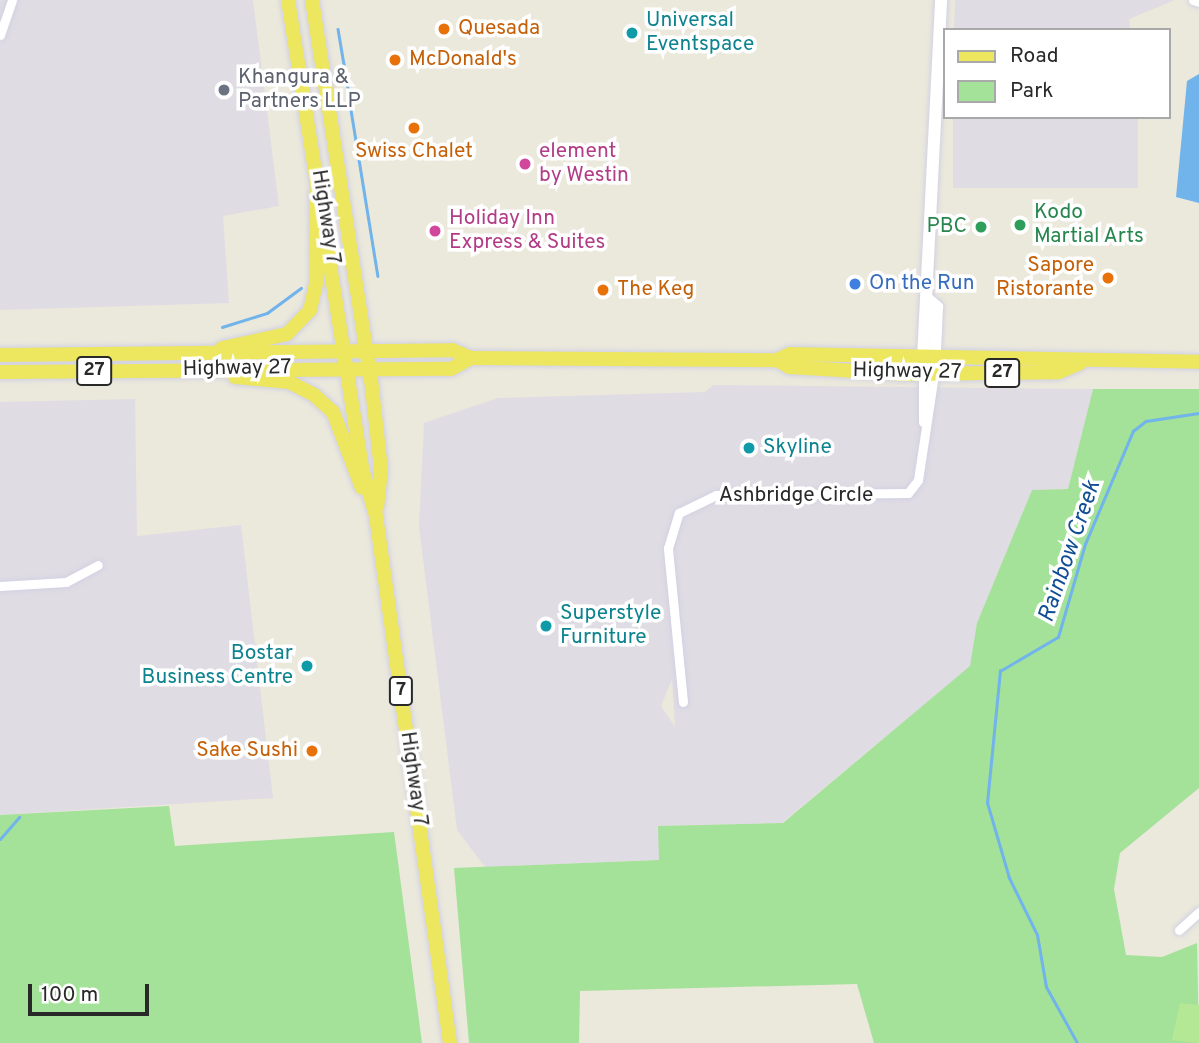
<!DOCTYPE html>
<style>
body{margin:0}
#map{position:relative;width:1199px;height:1043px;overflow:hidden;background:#ebe8dc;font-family:Overpass,sans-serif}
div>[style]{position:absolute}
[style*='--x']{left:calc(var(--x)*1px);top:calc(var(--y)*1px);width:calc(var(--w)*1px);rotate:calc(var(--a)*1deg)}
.industrial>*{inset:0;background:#e0dce4;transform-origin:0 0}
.green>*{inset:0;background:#a4e199}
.pitch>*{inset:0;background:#b5e895}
.water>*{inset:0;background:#71b3eb}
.stream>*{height:2.5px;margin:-1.25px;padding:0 1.25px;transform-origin:1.25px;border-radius:1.25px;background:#71b3eb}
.roads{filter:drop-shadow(0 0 2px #d1d1e2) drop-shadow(0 0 2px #d1d1e2)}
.street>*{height:9px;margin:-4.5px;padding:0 4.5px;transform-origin:4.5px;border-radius:4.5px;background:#fff}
.secondary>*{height:12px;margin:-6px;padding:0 6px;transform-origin:6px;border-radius:6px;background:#fff}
.primary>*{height:14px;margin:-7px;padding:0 7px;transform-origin:7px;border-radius:7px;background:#ede75f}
.dots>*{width:19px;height:19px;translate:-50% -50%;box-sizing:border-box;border:4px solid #fff;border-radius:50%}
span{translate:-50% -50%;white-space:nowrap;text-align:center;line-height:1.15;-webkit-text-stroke:7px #fff;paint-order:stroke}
.shield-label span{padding:2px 5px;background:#fff;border:2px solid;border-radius:5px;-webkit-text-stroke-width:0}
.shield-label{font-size:19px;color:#292929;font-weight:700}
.culture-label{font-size:21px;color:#0d838f}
.left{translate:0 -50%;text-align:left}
.right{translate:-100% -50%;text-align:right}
.food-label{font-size:21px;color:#c56008}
.worship-label{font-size:21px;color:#5b616d}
.hotel-label{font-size:21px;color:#b23c85}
.leisure-label{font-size:21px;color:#27864d}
.street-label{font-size:21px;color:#292929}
.shop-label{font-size:21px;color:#366cbe}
.water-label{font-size:23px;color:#114e96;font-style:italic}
.legend{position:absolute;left:943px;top:28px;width:228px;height:91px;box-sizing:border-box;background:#fff;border:2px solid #a9a9a9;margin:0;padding:9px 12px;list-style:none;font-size:21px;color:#292929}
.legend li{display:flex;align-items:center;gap:14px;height:35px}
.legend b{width:35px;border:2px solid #a9a9a9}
.scale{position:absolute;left:28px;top:984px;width:121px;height:32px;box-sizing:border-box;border:4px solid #292929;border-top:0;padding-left:9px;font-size:21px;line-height:24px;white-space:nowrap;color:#292929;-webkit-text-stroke:5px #fff;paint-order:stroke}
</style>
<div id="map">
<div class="industrial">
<i style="clip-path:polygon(0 0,253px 0,279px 206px,223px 216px,229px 303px,0 310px)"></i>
<i style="clip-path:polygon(955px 0,1175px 0,1129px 19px,1130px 30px,954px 30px)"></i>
<i style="left:953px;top:117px;width:185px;height:71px"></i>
<i style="clip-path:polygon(evenodd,713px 385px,1093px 389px,1068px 489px,1032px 490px,977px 623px,971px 666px,782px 823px,659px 826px,659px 860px,485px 867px,457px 830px,419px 527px,424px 423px,498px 398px,705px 392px,713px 385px,672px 679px,675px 727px,661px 706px,672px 679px)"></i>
<i style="clip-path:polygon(135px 399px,137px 536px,241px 525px,273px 798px,0 815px,0 402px)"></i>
</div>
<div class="green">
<i style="clip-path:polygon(1093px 389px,1199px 389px,1199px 788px,1120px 853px,1114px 889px,1126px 955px,1162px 957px,1197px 943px,1199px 1043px,874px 1043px,857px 984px,580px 991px,579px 1043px,469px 1043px,454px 868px,659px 860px,658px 826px,783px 823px,970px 666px,977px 623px,1032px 490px,1068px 489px)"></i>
<i style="clip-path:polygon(169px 806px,175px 846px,394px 832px,422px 1043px,0 1043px,0 815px)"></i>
</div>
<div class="pitch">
<i style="clip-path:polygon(1180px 1003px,1199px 1005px,1199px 1043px,1172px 1040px)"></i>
</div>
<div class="water">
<i style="clip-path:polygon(1199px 74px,1199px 203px,1176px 197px,1187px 81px)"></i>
</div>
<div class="stream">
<i style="--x:338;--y:29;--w:60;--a:80.4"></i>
<i style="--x:351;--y:110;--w:168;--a:80.8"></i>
<i style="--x:222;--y:327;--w:47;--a:-17.3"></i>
<i style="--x:267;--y:313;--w:42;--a:-36.3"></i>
<i style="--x:0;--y:839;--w:29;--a:-49"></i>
<i style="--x:1077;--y:1043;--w:64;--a:-119"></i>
<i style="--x:1046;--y:987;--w:53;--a:-99.8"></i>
<i style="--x:1037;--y:935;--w:64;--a:-116.2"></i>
<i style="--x:1009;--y:878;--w:78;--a:-106.3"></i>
<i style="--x:987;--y:803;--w:133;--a:-84.4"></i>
<i style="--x:1000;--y:671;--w:67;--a:-30.4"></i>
<i style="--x:1058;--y:637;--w:97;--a:-73.8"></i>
<i style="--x:1085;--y:544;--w:123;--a:-67"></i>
<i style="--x:1133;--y:431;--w:16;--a:-38"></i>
<i style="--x:1146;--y:421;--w:54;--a:-8.6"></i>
</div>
<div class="roads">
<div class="street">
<i style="--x:1193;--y:0;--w:6;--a:18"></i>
<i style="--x:0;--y:35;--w:37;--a:-71"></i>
<i style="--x:923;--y:358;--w:64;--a:90"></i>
<i style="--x:0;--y:586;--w:66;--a:-3.5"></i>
<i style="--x:66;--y:582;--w:36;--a:-28"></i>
<i style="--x:683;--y:702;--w:155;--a:-95.6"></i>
<i style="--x:668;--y:548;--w:37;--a:-73"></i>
<i style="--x:679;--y:513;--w:41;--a:-25.9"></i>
<i style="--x:716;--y:495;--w:192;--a:-0.6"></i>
<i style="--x:908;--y:493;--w:16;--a:-52"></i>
<i style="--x:918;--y:480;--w:107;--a:-81.4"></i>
<i style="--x:1179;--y:930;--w:27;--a:-42"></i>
</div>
<div class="secondary">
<i style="--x:929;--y:300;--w:11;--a:41"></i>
<i style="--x:937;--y:307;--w:67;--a:92.6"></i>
<i style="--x:923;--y:358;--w:358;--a:-87.1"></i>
</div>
<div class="primary">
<i style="--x:288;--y:0;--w:478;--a:81"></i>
<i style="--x:363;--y:472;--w:46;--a:73.5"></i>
<i style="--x:376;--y:516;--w:532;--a:82.01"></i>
<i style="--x:312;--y:0;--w:384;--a:81.2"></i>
<i style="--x:371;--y:379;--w:92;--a:83.7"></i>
<i style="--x:381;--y:470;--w:37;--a:96"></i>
<i style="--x:222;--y:348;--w:66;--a:-12.2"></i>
<i style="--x:287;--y:334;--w:33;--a:-46"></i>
<i style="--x:310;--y:310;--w:32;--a:-77"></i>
<i style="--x:317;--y:279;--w:86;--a:-90.7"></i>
<i style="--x:0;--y:355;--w:452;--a:-0.6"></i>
<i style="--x:452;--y:350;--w:21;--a:23"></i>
<i style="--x:471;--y:358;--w:306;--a:0.4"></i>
<i style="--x:777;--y:360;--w:14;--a:-25"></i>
<i style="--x:790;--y:354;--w:409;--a:1.1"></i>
<i style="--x:777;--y:360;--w:14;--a:30"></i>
<i style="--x:789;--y:367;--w:117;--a:3.4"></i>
<i style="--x:906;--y:374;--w:153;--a:-0.7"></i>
<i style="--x:1059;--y:372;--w:23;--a:-23"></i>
<i style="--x:0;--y:372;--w:451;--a:-0.4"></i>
<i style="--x:451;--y:369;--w:23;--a:-29"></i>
<i style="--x:235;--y:377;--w:54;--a:5.3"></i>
<i style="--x:289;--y:382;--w:28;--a:27"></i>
<i style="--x:314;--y:395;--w:25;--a:42"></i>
<i style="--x:333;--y:412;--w:81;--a:69.1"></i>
</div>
</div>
<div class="dots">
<i style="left:444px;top:29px;background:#e8710a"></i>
<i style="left:632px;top:33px;background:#0f9aa8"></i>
<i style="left:395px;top:60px;background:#e8710a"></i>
<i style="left:224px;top:90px;background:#6b7280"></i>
<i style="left:414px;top:128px;background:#e8710a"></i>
<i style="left:525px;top:164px;background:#d1479c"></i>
<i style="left:1020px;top:225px;background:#2e9e5b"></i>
<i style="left:981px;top:227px;background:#2e9e5b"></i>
<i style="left:435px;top:231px;background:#d1479c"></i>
<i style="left:1108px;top:278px;background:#e8710a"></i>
<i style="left:855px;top:284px;background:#3f7fe0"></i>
<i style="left:603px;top:290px;background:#e8710a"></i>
<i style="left:749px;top:448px;background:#0f9aa8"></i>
<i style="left:546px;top:626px;background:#0f9aa8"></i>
<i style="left:307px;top:666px;background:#0f9aa8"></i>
<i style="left:312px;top:751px;background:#e8710a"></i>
</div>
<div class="shield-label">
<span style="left:94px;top:371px">27</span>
<span style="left:1002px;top:373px">27</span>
<span style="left:401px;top:691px">7</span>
</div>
<div class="culture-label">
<span class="left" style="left:646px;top:33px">Universal<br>Eventspace</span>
<span class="left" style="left:763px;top:448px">Skyline</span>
<span class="left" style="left:560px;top:626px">Superstyle<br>Furniture</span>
<span class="right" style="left:293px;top:666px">Bostar<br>Business Centre</span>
</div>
<div class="food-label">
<span class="left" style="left:458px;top:29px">Quesada</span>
<span class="left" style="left:409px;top:60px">McDonald's</span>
<span style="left:414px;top:152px">Swiss Chalet</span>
<span class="right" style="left:1094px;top:278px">Sapore<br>Ristorante</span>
<span class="left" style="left:617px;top:290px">The Keg</span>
<span class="right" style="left:298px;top:751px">Sake Sushi</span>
</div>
<div class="worship-label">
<span class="left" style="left:238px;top:90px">Khangura &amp;<br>Partners LLP</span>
</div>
<div class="hotel-label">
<span class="left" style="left:539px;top:164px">element<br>by Westin</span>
<span class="left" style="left:449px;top:231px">Holiday Inn<br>Express &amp; Suites</span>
</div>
<div class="leisure-label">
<span class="left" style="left:1034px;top:225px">Kodo<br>Martial Arts</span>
<span class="right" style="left:967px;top:227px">PBC</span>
</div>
<div class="street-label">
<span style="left:325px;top:217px;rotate:81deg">Highway 7</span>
<span style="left:237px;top:369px;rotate:-1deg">Highway 27</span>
<span style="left:907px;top:372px;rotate:1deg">Highway 27</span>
<span style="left:796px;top:496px">Ashbridge Circle</span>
<span style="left:413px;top:779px;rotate:82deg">Highway 7</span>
</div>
<div class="shop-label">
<span class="left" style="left:869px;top:284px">On the Run</span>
</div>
<div class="water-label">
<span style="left:1071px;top:552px;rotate:-71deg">Rainbow Creek</span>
</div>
<ul class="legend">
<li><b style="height:9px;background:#ede75f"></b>Road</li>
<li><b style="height:19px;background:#a4e199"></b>Park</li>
</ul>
<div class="scale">100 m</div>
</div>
